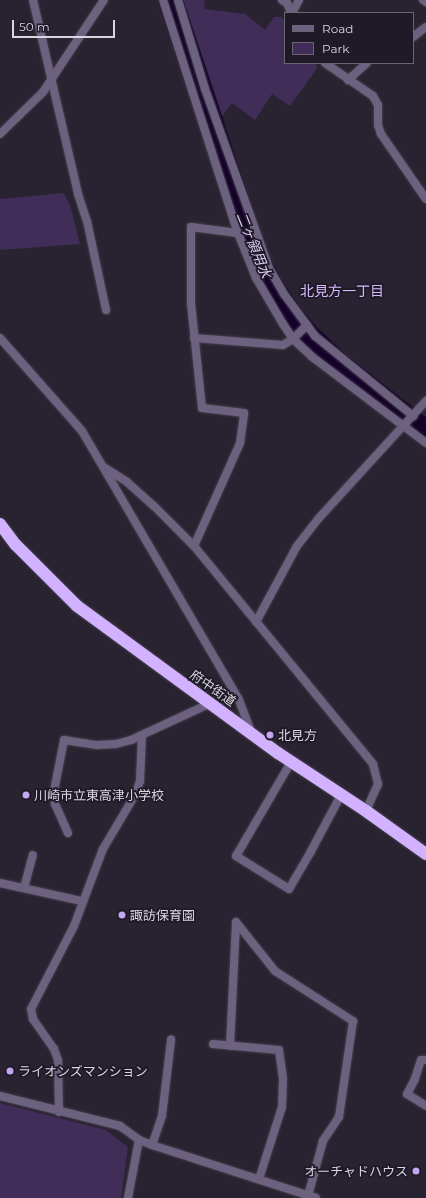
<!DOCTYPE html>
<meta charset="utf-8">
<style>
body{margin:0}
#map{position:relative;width:426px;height:1198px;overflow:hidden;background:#292331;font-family:Montserrat,"Noto Sans JP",sans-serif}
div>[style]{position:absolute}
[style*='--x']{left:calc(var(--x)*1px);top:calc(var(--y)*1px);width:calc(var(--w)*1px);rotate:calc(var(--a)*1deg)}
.green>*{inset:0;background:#402d58}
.river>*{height:25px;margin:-12.5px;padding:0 12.5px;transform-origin:12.5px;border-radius:12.5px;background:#15002a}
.roads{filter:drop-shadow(0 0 1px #45404d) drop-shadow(0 0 1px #45404d)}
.street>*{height:8px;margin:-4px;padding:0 4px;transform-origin:4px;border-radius:4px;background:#6d6180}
.highway>*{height:12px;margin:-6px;padding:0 6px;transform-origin:6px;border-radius:6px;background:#d2b2fe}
.dots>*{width:11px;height:11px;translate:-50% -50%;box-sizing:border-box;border:2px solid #1f1a27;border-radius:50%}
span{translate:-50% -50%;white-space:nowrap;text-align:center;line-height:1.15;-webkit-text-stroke:3.5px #1f1a27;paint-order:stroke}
.street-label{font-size:13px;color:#dad6e0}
.poi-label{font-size:13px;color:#dad6e0}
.left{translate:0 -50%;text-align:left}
.right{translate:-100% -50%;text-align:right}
.water-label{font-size:14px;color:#ddcdf5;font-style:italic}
.neighbourhood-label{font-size:14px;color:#d6b9fe}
.legend{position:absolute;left:284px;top:12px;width:130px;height:52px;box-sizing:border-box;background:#1f1a27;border:1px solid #6a6571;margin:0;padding:5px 7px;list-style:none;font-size:12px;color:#dad6e0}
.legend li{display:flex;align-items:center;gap:8px;height:20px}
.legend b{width:20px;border:1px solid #6a6571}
.scale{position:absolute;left:12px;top:20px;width:103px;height:18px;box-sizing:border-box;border:2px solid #dad6e0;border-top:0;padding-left:5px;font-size:12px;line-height:14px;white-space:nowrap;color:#dad6e0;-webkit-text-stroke:3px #1f1a27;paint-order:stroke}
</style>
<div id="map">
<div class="green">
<i style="clip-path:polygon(182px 0,205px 0,204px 9px,245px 14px,265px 30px,274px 17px,282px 17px,285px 23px,285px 63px,314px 63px,318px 67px,290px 106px,272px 94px,255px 120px,232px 103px,221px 118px)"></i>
<i style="clip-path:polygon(64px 193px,71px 208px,80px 244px,0 250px,0 199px)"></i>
<i style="clip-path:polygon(0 1103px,106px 1130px,128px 1147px,121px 1198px,0 1198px)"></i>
</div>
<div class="river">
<i style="--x:170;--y:0;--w:247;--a:71.6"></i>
<i style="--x:248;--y:234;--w:30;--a:70"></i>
<i style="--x:258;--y:262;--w:27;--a:62"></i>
<i style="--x:271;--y:286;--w:30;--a:57"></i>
<i style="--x:287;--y:311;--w:30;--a:50"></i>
<i style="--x:306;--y:334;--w:44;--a:43.2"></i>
<i style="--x:338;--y:364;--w:112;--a:38.1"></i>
</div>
<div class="roads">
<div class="street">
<i style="--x:33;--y:0;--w:199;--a:76.9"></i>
<i style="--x:78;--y:194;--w:28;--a:72"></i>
<i style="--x:87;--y:221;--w:91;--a:77.9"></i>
<i style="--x:163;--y:0;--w:245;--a:72.2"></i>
<i style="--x:238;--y:233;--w:48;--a:68.2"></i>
<i style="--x:256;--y:278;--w:53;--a:59.6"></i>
<i style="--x:283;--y:324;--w:18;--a:56"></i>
<i style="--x:293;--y:339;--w:25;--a:43"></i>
<i style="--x:311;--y:356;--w:144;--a:37.1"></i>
<i style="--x:178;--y:0;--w:93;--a:73.1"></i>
<i style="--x:205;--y:89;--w:190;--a:70.3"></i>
<i style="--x:269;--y:268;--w:30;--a:60"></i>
<i style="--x:284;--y:294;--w:52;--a:53.6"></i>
<i style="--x:315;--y:336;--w:127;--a:39.2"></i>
<i style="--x:282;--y:0;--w:6;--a:31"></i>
<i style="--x:287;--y:3;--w:11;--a:68"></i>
<i style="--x:423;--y:0;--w:4;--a:34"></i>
<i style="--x:292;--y:13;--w:15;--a:-62"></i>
<i style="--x:413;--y:37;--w:16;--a:-38"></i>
<i style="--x:325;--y:63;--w:58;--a:34.5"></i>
<i style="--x:373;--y:96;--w:10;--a:61"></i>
<i style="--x:378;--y:105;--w:20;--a:90"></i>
<i style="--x:378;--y:125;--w:9;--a:72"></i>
<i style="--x:381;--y:134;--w:79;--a:55.3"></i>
<i style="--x:348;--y:80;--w:25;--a:-42"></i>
<i style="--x:0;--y:134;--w:60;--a:-44.3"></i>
<i style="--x:43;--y:92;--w:110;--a:-56.5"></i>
<i style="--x:0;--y:338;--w:124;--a:48.6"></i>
<i style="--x:82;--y:431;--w:311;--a:59.7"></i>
<i style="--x:239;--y:700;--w:34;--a:69"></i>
<i style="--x:194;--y:338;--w:89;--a:4.5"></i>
<i style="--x:283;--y:345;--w:12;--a:-31"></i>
<i style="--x:293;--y:339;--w:20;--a:-45"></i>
<i style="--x:105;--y:468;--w:26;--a:32"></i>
<i style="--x:127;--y:482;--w:36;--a:42"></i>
<i style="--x:154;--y:506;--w:57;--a:45"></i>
<i style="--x:194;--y:546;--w:282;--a:50.6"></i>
<i style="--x:373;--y:764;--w:21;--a:76"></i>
<i style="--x:378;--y:784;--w:30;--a:114"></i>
<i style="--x:194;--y:546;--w:113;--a:-65.9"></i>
<i style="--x:240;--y:443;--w:30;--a:-82"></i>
<i style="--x:244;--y:413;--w:42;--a:-173.2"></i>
<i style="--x:202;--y:408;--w:106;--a:-96"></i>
<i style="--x:191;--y:303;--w:76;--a:-90"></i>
<i style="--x:191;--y:227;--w:47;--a:7.3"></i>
<i style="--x:256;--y:622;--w:86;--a:-61.7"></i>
<i style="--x:297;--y:546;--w:36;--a:-52"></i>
<i style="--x:319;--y:518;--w:159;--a:-47.6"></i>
<i style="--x:291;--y:762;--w:109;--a:120.3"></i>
<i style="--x:236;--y:856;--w:62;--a:31.9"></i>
<i style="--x:289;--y:889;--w:42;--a:-59.7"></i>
<i style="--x:310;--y:853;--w:66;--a:-61.9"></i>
<i style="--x:68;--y:833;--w:32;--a:-114"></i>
<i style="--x:55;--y:804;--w:13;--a:-94"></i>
<i style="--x:54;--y:791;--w:52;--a:-78.9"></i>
<i style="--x:64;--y:740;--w:33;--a:9"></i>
<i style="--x:97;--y:745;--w:19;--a:-3"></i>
<i style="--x:116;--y:744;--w:16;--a:-15"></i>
<i style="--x:131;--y:740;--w:88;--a:-24.8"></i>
<i style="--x:0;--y:883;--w:84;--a:12.4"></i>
<i style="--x:24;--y:888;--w:34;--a:-75"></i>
<i style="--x:236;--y:922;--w:63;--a:51.5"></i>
<i style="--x:275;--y:971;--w:93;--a:32.7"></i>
<i style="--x:353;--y:1021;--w:97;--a:98.3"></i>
<i style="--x:339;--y:1117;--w:29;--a:124"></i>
<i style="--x:323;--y:1141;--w:57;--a:105.3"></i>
<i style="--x:213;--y:1044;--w:66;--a:5.2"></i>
<i style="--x:279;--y:1050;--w:29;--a:82"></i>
<i style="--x:283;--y:1079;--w:28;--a:92"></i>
<i style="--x:282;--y:1107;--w:76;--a:107.7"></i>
<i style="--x:230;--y:1046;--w:124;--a:-87.2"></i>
<i style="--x:426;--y:1060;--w:5;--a:180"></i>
<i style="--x:421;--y:1060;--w:20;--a:108"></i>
<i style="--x:415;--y:1079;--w:17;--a:118"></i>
<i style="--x:407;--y:1094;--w:22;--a:32"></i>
<i style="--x:0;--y:1096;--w:124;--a:14"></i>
<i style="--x:120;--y:1126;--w:24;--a:36"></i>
<i style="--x:139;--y:1140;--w:14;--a:21"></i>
<i style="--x:152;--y:1145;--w:172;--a:17.9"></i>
<i style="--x:59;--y:1112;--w:52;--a:-91.1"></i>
<i style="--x:58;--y:1060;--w:12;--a:-110"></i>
<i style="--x:54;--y:1049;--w:37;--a:-125"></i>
<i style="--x:33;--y:1019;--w:10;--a:-101"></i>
<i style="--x:31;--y:1009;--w:93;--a:-62.6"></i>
<i style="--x:74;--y:926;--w:82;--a:-69.4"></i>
<i style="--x:103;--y:849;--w:63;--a:-59.3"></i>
<i style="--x:135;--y:795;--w:15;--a:-70"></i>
<i style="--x:140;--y:781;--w:46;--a:-87.5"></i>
<i style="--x:152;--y:1145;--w:31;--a:-71"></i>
<i style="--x:162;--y:1116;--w:77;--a:-83.2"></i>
<i style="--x:128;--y:1198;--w:59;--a:-79.3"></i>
</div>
<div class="highway">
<i style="--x:0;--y:524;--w:26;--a:53"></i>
<i style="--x:16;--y:545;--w:86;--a:45"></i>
<i style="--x:77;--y:606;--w:249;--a:36.2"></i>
<i style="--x:278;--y:753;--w:105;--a:33.4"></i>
<i style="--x:366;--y:811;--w:74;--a:35.6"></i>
</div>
</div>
<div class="dots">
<i style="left:270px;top:735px;background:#c5a6f0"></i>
<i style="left:26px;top:795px;background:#c5a6f0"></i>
<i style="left:122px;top:915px;background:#c5a6f0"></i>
<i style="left:10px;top:1071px;background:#c5a6f0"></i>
<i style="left:416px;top:1171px;background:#c5a6f0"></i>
</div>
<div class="street-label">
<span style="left:213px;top:688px;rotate:35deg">府中街道</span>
</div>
<div class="poi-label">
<span class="left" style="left:278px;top:735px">北見方</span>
<span class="left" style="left:34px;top:795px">川崎市立東高津小学校</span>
<span class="left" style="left:130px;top:915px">諏訪保育園</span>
<span class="left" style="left:18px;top:1071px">ライオンズマンション</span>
<span class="right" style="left:408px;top:1171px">オーチャドハウス</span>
</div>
<div class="water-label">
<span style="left:254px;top:245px;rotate:68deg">二ヶ領用水</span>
</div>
<div class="neighbourhood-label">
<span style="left:342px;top:291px">北見方一丁目</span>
</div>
<ul class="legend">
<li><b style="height:5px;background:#6d6180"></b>Road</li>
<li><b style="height:11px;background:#402d58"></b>Park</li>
</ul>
<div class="scale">50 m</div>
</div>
